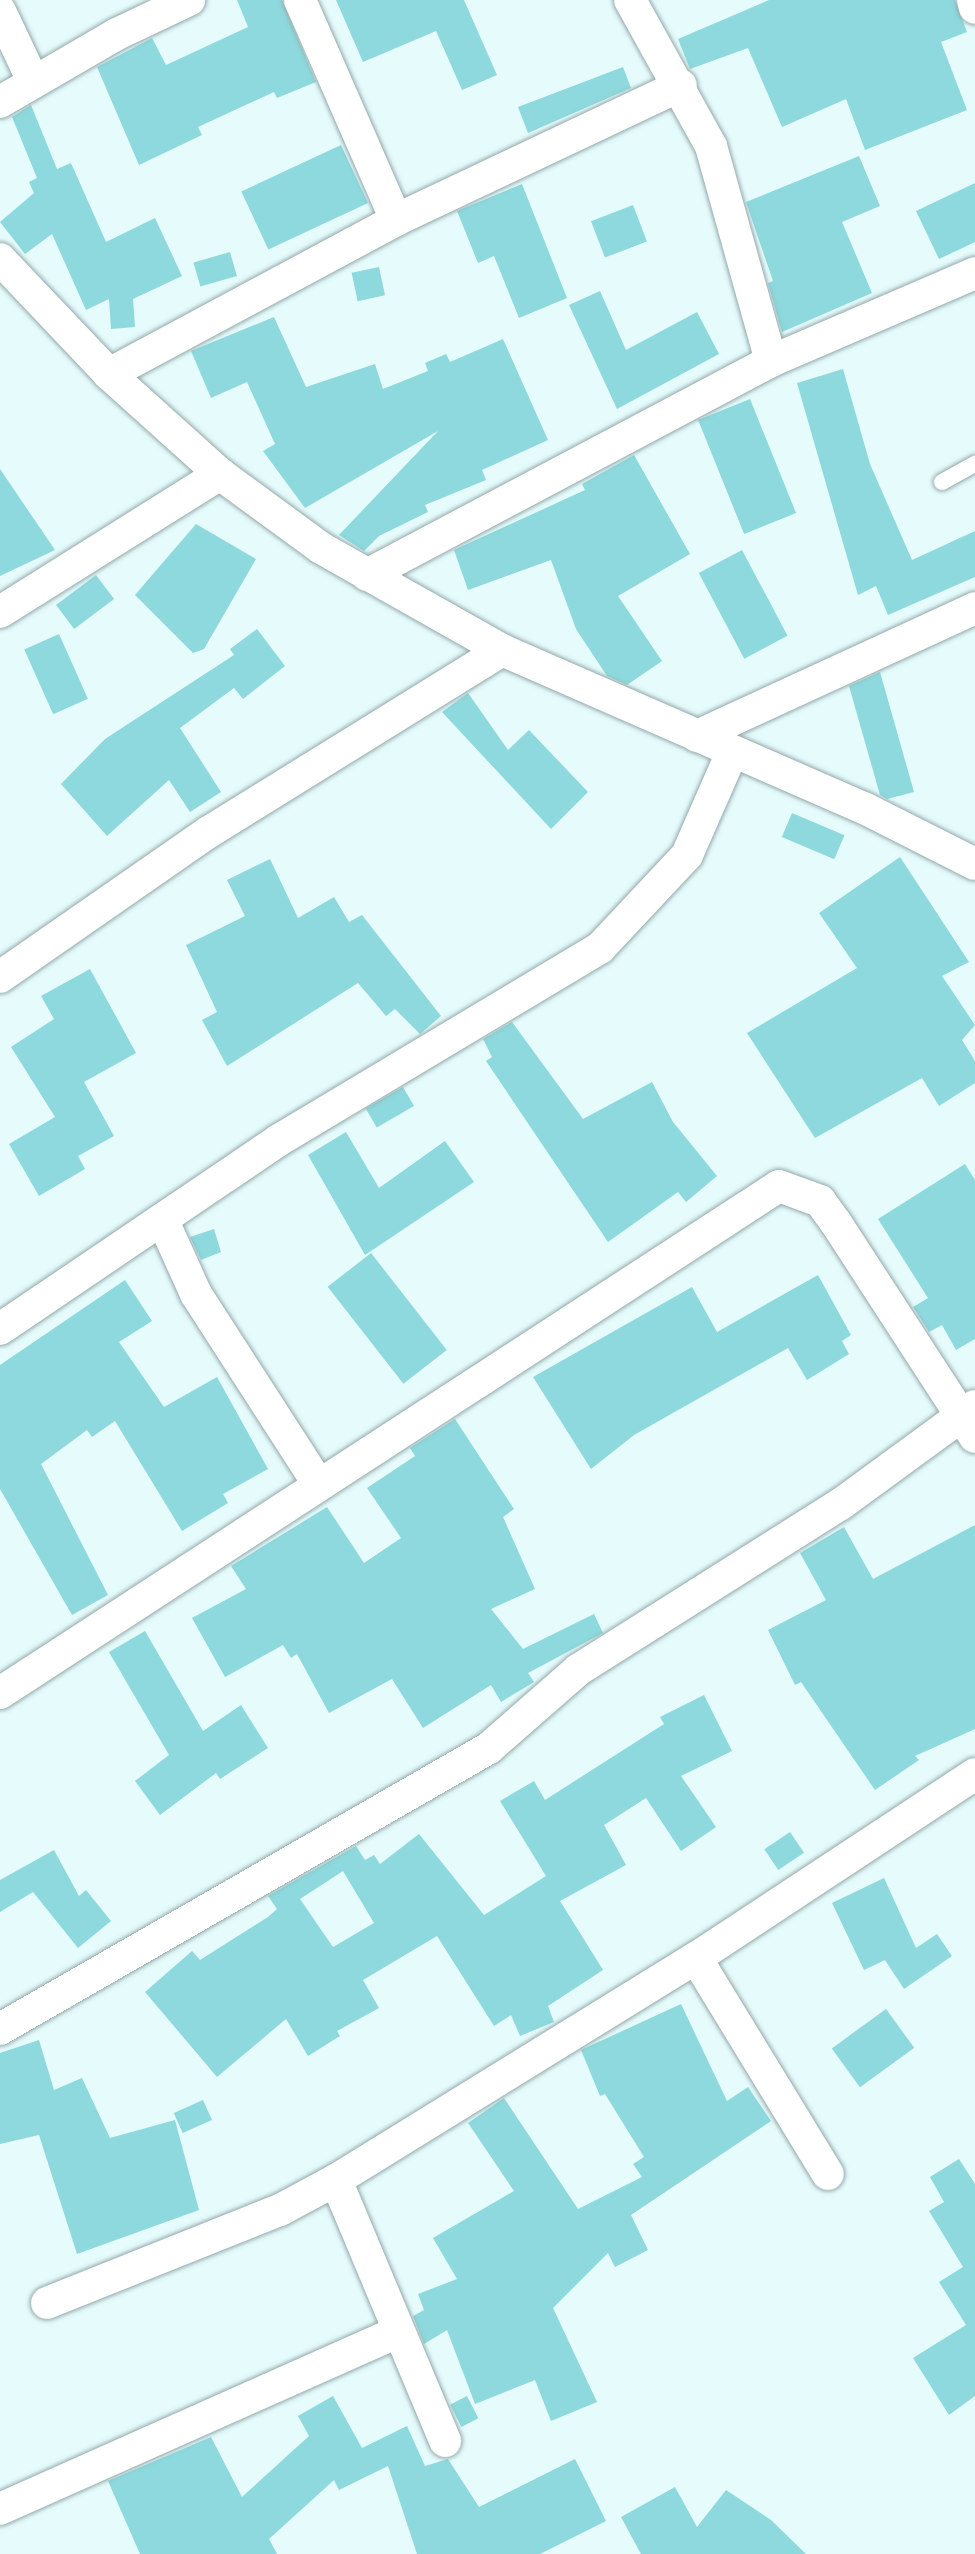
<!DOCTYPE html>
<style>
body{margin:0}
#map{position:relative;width:975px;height:2554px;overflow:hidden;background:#e5fbfc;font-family:Karla,sans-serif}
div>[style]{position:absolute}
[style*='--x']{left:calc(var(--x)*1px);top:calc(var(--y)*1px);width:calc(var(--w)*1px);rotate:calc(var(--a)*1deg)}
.building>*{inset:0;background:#8dd9dd;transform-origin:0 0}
.roads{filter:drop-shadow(0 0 2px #93a8a9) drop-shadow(0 0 2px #93a8a9)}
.lane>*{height:16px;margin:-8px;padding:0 8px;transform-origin:8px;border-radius:8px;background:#fff}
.street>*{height:32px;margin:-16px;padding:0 16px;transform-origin:16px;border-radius:16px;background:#fff}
span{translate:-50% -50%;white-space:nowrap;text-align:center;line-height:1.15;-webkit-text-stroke:7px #fff;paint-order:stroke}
</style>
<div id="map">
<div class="building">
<i style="clip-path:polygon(237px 0,282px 0,316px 82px,277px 98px,274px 92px,198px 127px,202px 135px,139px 165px,97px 67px,152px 38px,166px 65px,248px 27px)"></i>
<i style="clip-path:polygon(336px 0,464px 0,497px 75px,462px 90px,436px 31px,363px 62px)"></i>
<i style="clip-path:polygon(769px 0,955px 0,967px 32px,941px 42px,967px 110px,865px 150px,846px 99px,782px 127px,748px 48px,690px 69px,678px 39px)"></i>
<i style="clip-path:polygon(623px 67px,631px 88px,528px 133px,518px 107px)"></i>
<i style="clip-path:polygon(31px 105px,57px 169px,71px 163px,106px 242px,155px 218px,182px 276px,133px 299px,135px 327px,111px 329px,109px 299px,86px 310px,52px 234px,25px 254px,0 222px,34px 193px,29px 182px,37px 178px,12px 117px)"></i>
<i style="left:341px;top:145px;width:64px;height:110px;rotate:65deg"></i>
<i style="clip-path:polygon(859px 156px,880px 206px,842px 222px,872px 293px,782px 332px,768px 283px,773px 281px,746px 202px)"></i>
<i style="clip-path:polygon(975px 183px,975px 242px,939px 259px,916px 211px)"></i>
<i style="clip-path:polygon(522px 184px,567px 298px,519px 318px,494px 256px,478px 263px,457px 211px)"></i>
<i style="left:633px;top:205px;width:39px;height:45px;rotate:69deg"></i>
<i style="left:230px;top:252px;width:25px;height:38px;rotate:74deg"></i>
<i style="left:379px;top:267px;width:29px;height:28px;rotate:78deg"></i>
<i style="clip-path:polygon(600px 291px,626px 350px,697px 312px,719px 354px,617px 409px,569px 305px)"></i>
<i style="clip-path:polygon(274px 317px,306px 387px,375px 364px,383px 389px,428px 371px,425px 363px,446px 354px,450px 362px,503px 339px,548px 440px,482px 470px,486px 480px,425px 505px,428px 512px,379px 536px,364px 551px,339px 535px,438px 431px,305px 508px,263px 451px,275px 444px,247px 382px,211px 398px,191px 351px)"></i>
<i style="clip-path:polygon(843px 369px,870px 464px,912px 560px,975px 531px,975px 577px,888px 615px,876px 586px,858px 595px,797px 383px)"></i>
<i style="left:750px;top:399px;width:123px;height:56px;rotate:68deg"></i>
<i style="clip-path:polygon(634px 455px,690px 554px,618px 596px,662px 661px,627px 685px,607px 676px,576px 629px,551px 560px,468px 590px,454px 550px,585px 490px,582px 484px)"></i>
<i style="clip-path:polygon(0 469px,55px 550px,0 576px)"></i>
<i style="clip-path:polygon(196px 524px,256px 559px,204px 649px,193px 653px,135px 595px)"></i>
<i style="left:742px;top:550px;width:97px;height:49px;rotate:62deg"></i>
<i style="left:96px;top:575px;width:30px;height:50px;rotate:53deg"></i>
<i style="clip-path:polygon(257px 629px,285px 666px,243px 699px,234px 688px,180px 728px,221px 792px,190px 812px,169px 780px,107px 836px,61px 784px,105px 739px,234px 655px,230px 649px)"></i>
<i style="left:59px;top:634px;width:71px;height:38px;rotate:66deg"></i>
<i style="clip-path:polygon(880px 672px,914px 792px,887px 799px,880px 795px,849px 686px)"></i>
<i style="clip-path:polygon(468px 693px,508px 750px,529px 730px,588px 792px,551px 829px,442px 712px)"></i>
<i style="left:792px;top:813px;width:57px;height:26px;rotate:23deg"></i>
<i style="clip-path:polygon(900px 857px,969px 962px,942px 976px,975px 1025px,962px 1040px,975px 1061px,975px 1083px,939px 1106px,922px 1078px,815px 1138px,747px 1033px,857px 968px,819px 913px)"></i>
<i style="clip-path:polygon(270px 859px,298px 918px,334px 897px,349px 922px,362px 915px,441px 1016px,420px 1034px,395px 1009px,386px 1016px,358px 983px,227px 1066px,202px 1020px,217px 1012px,186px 945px,245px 916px,227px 880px)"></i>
<i style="clip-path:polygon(90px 969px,136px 1053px,84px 1082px,114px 1136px,78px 1156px,85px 1169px,39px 1196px,9px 1144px,55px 1117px,11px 1047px,54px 1019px,41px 996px)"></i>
<i style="clip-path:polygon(512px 1022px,583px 1119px,652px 1082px,673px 1122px,717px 1176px,686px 1202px,678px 1192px,608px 1242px,486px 1061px,492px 1057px,483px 1039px)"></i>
<i style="left:403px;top:1087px;width:22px;height:43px;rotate:60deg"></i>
<i style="clip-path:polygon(346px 1132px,379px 1188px,445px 1141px,474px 1182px,365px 1255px,308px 1155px)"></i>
<i style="clip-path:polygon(965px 1164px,975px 1180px,975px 1339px,956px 1350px,942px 1325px,929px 1332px,913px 1307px,928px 1298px,878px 1219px)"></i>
<i style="clip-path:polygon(214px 1229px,221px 1252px,201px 1260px,190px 1237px)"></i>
<i style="left:371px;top:1253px;width:123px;height:55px;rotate:52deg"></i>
<i style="clip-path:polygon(818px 1275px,851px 1335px,842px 1341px,849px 1354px,807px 1380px,788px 1348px,634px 1435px,591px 1469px,533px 1377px,692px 1287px,717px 1332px)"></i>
<i style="clip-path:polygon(125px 1280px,152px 1321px,119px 1342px,164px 1407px,217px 1377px,268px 1469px,223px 1494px,228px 1503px,182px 1531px,115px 1421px,92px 1437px,87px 1430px,41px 1464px,108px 1595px,72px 1615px,0 1489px,0 1365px)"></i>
<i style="clip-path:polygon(455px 1419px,514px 1509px,503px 1517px,535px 1589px,491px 1609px,523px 1649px,594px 1614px,603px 1633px,528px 1673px,534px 1682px,501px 1702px,491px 1685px,423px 1728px,392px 1679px,329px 1713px,297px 1654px,291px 1658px,283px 1645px,225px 1677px,192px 1618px,246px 1589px,231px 1566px,327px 1507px,364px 1563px,401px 1538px,367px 1488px,415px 1456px,410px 1448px)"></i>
<i style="clip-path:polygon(975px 1525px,975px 1729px,915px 1756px,919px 1760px,875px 1790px,801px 1682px,795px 1685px,768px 1630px,826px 1600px,800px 1553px,844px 1527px,873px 1579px)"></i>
<i style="clip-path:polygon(145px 1631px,203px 1731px,241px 1705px,268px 1748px,220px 1779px,216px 1773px,160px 1815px,135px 1781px,169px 1755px,109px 1652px)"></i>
<i style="clip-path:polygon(evenodd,704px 1695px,732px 1751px,681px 1776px,716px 1827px,681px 1851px,646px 1798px,604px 1825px,626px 1865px,560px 1901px,603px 1970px,548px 2006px,554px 2022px,520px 2036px,511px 2015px,494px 2026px,437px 1936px,363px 1980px,379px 2008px,337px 2031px,340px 2036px,308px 2056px,286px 2019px,217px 2077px,145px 1992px,192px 1951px,200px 1960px,268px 1917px,277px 1909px,268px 1896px,356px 1846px,365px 1860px,374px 1855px,380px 1864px,419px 1834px,484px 1915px,546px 1876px,500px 1801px,534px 1781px,545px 1800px,664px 1724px,660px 1717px,704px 1695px,343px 1871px,374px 1923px,333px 1947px,300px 1899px,343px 1871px)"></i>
<i style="left:790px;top:1832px;width:25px;height:31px;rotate:56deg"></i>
<i style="clip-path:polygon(54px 1850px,79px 1896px,86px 1890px,111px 1921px,78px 1948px,33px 1892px,0 1912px,0 1880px)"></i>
<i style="clip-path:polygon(884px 1878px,916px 1948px,937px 1934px,952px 1956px,904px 1989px,885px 1960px,864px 1970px,832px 1903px)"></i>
<i style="clip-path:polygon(681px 2004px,727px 2101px,748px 2087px,771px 2121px,631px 2215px,648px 2250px,615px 2267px,608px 2253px,553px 2308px,597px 2402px,551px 2421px,535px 2380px,475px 2404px,447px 2330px,424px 2344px,413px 2316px,424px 2310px,418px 2294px,457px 2279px,433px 2238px,514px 2191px,468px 2123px,504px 2098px,578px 2209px,642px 2177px,633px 2164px,644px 2157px,605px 2094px,600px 2096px,581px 2050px)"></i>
<i style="left:886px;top:2009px;width:48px;height:67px;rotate:54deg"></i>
<i style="clip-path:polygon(39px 2040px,54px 2090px,82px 2078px,110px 2138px,175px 2120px,199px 2210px,77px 2254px,39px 2135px,0 2144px,0 2053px)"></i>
<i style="left:203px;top:2100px;width:22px;height:32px;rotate:66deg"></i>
<i style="clip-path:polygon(959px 2159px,975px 2184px,975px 2396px,949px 2415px,913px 2358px,966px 2325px,939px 2282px,963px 2267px,929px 2211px,944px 2202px,930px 2177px)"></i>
<i style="clip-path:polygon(333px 2396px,362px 2448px,407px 2426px,425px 2466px,448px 2459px,479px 2507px,575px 2459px,606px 2521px,540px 2554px,417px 2554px,388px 2466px,339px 2490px,334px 2480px,269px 2539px,277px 2554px,140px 2554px,108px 2481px,211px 2437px,242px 2497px,309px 2436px,298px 2416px)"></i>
<i style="left:467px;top:2396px;width:25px;height:19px;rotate:63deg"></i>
<i style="clip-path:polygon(675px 2487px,697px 2527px,726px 2490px,771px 2520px,806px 2554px,641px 2554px,621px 2517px)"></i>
</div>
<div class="roads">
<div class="lane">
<i style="--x:942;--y:482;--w:38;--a:-29"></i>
</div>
<div class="street">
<i style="--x:300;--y:0;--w:240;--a:66.4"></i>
<i style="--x:630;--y:0;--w:167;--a:61"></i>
<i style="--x:711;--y:146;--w:223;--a:74.4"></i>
<i style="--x:973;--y:0;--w:8;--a:76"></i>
<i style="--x:0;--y:11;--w:77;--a:64.8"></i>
<i style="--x:0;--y:102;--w:135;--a:-30.2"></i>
<i style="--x:117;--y:34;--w:80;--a:-25.3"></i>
<i style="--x:0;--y:259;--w:158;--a:46.5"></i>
<i style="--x:109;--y:374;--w:149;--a:42"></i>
<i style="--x:220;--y:474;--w:125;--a:36.2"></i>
<i style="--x:321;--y:548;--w:208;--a:29.4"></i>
<i style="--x:502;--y:650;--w:395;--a:23.6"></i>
<i style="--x:864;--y:808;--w:124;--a:26.8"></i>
<i style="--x:109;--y:374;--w:326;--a:-28.2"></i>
<i style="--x:396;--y:220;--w:315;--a:-25.3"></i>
<i style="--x:367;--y:575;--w:457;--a:-27.9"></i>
<i style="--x:771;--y:361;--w:222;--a:-23.3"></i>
<i style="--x:0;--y:612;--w:260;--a:-32.1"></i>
<i style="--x:697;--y:736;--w:306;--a:-24.7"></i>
<i style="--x:0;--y:977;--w:254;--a:-34.8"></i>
<i style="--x:209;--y:832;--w:345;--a:-31.8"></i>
<i style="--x:163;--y:1221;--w:80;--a:65.7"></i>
<i style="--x:196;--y:1294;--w:225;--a:57.2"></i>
<i style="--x:0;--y:1329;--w:337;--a:-34.1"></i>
<i style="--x:279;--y:1140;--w:374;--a:-30.9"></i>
<i style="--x:600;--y:948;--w:127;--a:-46.9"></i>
<i style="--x:687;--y:855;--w:109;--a:-66.3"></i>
<i style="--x:0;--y:1693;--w:929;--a:-33.06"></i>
<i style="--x:779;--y:1186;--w:44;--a:20.1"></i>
<i style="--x:820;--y:1201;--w:27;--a:54"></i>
<i style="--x:836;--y:1223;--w:255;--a:57"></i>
<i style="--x:696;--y:1958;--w:253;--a:58.6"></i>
<i style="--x:0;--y:2029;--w:564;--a:-29.88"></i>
<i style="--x:489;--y:1748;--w:118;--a:-41.2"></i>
<i style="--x:578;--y:1670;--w:311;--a:-32.3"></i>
<i style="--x:841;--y:1504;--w:166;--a:-36.2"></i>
<i style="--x:336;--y:2180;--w:283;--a:67.3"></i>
<i style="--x:47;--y:2303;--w:251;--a:-21.8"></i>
<i style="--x:280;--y:2210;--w:64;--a:-28.2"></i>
<i style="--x:336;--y:2180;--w:423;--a:-31.7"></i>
<i style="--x:696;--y:1958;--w:334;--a:-33.4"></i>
<i style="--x:0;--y:2509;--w:435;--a:-24"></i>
</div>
</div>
</div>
